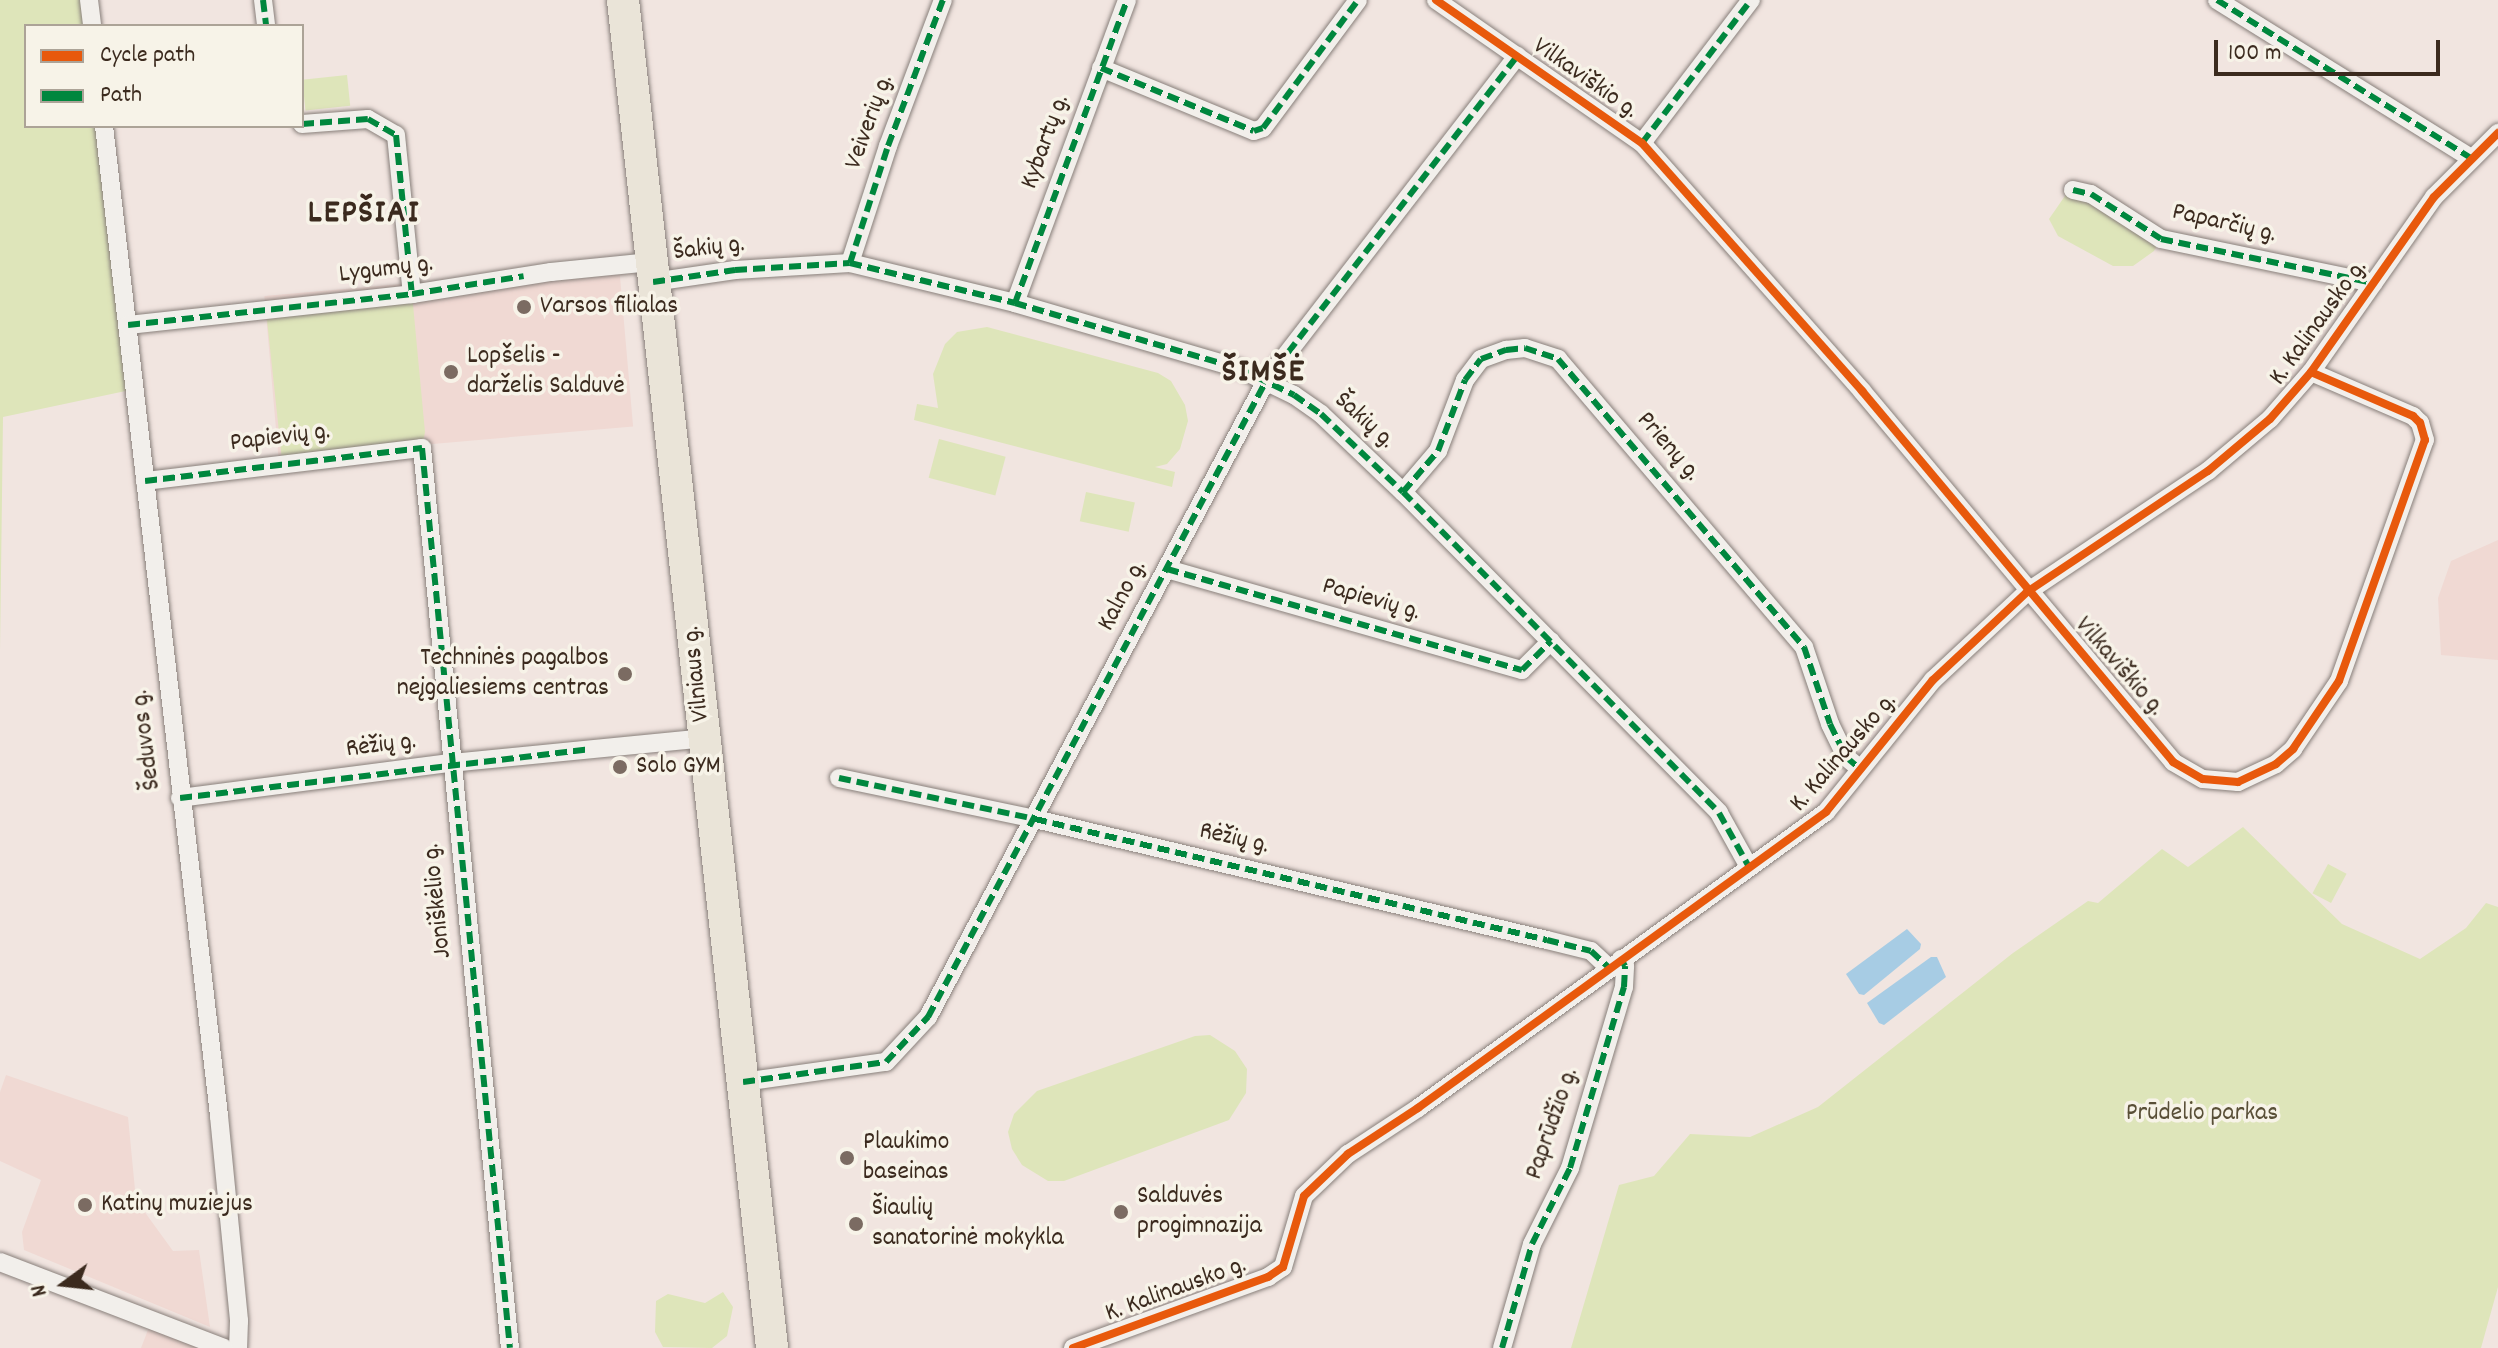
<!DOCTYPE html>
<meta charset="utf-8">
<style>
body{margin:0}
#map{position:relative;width:2498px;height:1348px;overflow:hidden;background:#f1e5e0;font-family:Dekko,sans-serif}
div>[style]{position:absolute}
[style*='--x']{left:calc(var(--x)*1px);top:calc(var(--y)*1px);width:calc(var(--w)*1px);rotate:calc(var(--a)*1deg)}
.built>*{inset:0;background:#f0d9d3;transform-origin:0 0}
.green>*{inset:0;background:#dee5ba;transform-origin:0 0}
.water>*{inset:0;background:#a7cce4}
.roads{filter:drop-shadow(0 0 2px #887f7a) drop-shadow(0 0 2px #887f7a)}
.street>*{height:18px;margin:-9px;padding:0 9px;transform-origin:9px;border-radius:9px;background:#f2efeb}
.highway>*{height:32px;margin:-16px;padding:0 16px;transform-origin:16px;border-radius:16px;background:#eae4d8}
.quiet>*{height:6px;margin-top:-3px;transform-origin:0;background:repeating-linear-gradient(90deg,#00873e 0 12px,transparent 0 18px)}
.cycleway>*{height:8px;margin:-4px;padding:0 4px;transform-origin:4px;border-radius:4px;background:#e8590c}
.dots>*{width:22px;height:22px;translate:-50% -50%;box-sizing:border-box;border:4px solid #f7f3e8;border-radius:50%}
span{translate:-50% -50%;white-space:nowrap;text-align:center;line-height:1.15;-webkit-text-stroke:7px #f7f3e8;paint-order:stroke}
.street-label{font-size:26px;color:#3b2a1e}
.poi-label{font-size:26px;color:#3b2a1e}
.left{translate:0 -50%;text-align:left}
.right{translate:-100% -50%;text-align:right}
.park-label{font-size:26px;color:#594f37}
.district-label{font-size:34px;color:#3b2a1e;font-weight:700;letter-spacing:2px}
.legend{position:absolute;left:24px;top:24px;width:280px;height:104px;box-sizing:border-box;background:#f7f3e8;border:2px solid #aca397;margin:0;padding:10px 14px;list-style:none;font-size:24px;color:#3b2a1e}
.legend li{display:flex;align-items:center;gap:16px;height:40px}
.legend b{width:40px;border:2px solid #aca397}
.north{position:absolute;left:24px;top:1244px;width:80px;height:80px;-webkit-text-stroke:6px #f7f3e8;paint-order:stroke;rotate:255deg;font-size:22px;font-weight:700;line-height:32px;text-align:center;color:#3b2a1e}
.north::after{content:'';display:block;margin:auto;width:28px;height:36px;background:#3b2a1e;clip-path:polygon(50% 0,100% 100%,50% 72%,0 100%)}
.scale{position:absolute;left:2214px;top:40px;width:226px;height:36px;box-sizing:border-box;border:4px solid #3b2a1e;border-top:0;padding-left:10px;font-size:24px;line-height:28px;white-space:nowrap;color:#3b2a1e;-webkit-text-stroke:6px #f7f3e8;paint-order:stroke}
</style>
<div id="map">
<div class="built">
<i style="left:619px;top:265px;width:162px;height:356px;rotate:85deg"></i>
<i style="clip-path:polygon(2498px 540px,2498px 660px,2441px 655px,2438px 598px,2451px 561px)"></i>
<i style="clip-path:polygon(6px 1075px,128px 1117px,136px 1200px,173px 1251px,199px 1250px,210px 1327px,24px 1250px,22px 1232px,41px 1180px,0 1161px,0 1092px)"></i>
<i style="clip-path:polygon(151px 1322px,224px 1348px,141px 1348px)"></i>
</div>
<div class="green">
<i style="clip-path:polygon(0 0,89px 0,92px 26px,26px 26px,26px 126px,104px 126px,135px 389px,3px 417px,0 652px)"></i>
<i style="left:347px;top:75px;width:31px;height:45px;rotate:84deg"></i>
<i style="clip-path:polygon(2073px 190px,2161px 239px,2154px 251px,2133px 266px,2113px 266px,2058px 236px,2049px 219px,2067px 193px)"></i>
<i style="clip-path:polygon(412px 294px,425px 432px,422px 448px,282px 460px,266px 311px)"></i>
<i style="clip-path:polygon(987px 327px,1158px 373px,1171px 381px,1185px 405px,1188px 421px,1180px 449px,1167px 464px,1155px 467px,1175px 472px,1172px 487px,914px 420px,917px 404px,938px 408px,933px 374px,945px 344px,957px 332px)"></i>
<i style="left:939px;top:439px;width:69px;height:40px;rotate:15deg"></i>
<i style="left:1086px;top:492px;width:50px;height:30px;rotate:12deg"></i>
<i style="clip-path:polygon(2243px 827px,2342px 924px,2420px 959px,2466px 928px,2486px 903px,2498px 907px,2498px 1287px,2481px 1348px,1571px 1348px,1619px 1185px,1654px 1176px,1690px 1134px,1750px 1137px,1818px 1107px,2013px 953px,2088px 901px,2098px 903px,2162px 849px,2188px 867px)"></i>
<i style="left:2328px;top:864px;width:21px;height:33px;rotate:28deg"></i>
<i style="clip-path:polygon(1210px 1035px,1235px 1051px,1247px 1069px,1246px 1093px,1229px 1120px,1064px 1181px,1048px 1181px,1022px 1165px,1012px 1149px,1008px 1132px,1014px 1114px,1037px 1091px,1195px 1036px)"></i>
<i style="clip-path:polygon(723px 1292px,733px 1307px,727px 1336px,712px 1348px,663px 1347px,655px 1332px,656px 1301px,668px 1294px,705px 1303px)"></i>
</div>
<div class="water">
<i style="clip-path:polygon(1907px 929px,1921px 944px,1920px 949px,1864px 995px,1859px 994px,1846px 974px)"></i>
<i style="clip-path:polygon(1931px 957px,1937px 957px,1946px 977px,1884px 1025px,1879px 1023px,1867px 1003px)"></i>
</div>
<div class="roads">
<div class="street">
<i style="--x:89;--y:0;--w:26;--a:83"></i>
<i style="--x:263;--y:0;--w:26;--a:83"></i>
<i style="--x:1436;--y:0;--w:251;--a:34.8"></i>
<i style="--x:1642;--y:143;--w:332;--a:48.4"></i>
<i style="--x:1862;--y:391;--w:484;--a:50"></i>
<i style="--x:2173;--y:762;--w:34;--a:30"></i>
<i style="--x:2203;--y:779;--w:35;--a:5"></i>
<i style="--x:2238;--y:782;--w:42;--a:-25.3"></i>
<i style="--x:2276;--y:764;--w:23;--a:-41"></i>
<i style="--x:2293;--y:749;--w:82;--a:-55.9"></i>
<i style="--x:2339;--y:681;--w:256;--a:-70.4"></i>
<i style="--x:2425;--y:440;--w:18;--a:-106"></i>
<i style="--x:2420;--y:423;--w:10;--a:-135"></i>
<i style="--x:2413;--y:416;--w:111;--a:-156.7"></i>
<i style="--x:2217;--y:0;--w:299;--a:31.9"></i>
<i style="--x:1101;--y:68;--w:165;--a:22.4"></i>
<i style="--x:1254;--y:131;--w:9;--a:-18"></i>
<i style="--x:1263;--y:128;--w:159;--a:-53.4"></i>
<i style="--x:302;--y:124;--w:66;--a:-4.3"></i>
<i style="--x:368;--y:119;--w:32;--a:30"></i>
<i style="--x:396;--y:135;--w:160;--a:84.3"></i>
<i style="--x:104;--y:126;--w:997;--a:83.37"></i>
<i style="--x:219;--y:1116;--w:206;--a:84.4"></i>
<i style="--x:239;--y:1321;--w:27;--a:92"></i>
<i style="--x:1642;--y:143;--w:180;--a:-52.7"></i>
<i style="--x:2073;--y:190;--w:18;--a:13"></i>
<i style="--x:2091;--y:194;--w:83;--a:32.7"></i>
<i style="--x:2161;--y:239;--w:217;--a:11.7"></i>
<i style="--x:850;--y:263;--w:123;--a:-72"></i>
<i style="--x:888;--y:146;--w:156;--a:-69.4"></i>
<i style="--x:653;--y:282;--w:83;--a:-8.3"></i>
<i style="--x:735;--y:270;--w:115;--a:-3.5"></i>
<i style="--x:850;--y:263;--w:170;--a:13.6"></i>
<i style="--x:1015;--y:303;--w:234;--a:16.3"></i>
<i style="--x:1240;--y:369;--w:60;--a:25.7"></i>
<i style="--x:1294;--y:395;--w:33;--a:35"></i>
<i style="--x:1321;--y:414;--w:113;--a:43.6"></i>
<i style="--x:1403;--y:492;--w:450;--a:45.4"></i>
<i style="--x:1719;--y:813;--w:60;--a:60.9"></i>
<i style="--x:1015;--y:303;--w:323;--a:-69.7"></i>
<i style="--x:128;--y:325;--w:286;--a:-6.2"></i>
<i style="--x:412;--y:294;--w:141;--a:-9"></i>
<i style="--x:551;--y:272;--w:100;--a:-5.7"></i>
<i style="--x:145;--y:481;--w:279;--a:-6.8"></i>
<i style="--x:422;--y:448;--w:904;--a:84.42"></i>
<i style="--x:1403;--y:492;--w:54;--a:-49.5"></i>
<i style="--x:1438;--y:451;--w:76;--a:-69.2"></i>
<i style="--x:1465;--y:380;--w:26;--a:-53"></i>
<i style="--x:1481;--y:359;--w:27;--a:-20"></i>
<i style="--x:1506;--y:350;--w:19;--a:-6"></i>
<i style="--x:1525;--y:348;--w:35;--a:18"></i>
<i style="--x:1558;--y:359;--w:379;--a:49.5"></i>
<i style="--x:1804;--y:647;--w:81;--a:71.3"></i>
<i style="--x:1830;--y:724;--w:37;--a:64"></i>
<i style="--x:1846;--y:757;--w:17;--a:40"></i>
<i style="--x:1167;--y:569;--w:369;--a:15.9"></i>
<i style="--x:1522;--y:670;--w:41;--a:-45"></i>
<i style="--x:839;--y:778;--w:200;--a:11.8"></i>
<i style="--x:1035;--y:819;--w:526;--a:13.3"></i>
<i style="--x:1547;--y:940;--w:45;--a:14"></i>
<i style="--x:1591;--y:951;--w:25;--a:43"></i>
<i style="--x:180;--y:798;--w:273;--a:-7.4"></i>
<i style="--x:451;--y:763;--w:255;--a:-5.6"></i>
<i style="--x:743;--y:1082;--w:144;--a:-8"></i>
<i style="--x:886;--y:1062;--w:62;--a:-47"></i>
<i style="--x:928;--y:1017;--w:720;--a:-62.01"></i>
<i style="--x:1266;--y:381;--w:411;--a:-52.3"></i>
<i style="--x:0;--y:1262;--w:240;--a:21"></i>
<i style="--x:1073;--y:1348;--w:208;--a:-20"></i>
<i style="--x:1268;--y:1277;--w:18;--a:-34"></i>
<i style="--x:1283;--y:1267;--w:74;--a:-73.5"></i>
<i style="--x:1304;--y:1196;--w:61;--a:-43.7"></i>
<i style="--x:1348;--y:1154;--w:84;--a:-33.3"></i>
<i style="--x:1418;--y:1108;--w:504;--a:-35.96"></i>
<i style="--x:1826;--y:812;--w:170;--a:-51"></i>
<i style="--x:1933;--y:680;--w:129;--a:-43.1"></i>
<i style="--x:2027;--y:592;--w:218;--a:-33.8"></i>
<i style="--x:2208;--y:471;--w:81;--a:-40"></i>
<i style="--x:2270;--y:419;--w:62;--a:-48.9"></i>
<i style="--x:2311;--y:372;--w:214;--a:-54.9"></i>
<i style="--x:2434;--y:197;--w:91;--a:-45"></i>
<i style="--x:1502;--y:1348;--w:108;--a:-73.9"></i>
<i style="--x:1532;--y:1244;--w:85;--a:-63.4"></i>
<i style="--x:1570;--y:1168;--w:189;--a:-73.4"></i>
<i style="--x:1624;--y:987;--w:21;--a:-87"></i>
<i style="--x:1625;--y:966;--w:8;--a:-120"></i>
</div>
<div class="highway">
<i style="--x:623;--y:0;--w:1356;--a:83.69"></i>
</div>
</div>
<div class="quiet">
<i style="--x:263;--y:0;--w:26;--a:83"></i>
<i style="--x:2217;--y:0;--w:299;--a:31.9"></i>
<i style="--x:1101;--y:68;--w:165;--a:22.4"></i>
<i style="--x:1254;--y:131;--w:9;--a:-18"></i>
<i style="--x:1263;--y:128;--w:159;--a:-53.4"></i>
<i style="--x:302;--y:124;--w:66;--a:-4.3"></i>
<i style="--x:368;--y:119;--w:32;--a:30"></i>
<i style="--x:396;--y:135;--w:160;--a:84.3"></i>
<i style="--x:1642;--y:143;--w:180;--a:-52.7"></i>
<i style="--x:2073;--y:190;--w:18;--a:13"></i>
<i style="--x:2091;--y:194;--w:83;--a:32.7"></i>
<i style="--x:2161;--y:239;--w:217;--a:11.7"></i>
<i style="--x:850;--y:263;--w:123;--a:-72"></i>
<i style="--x:888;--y:146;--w:156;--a:-69.4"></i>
<i style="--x:653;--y:282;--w:83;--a:-8.3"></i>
<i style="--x:735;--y:270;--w:115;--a:-3.5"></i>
<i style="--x:850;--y:263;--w:170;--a:13.6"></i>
<i style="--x:1015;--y:303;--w:234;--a:16.3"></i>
<i style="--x:1240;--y:369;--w:60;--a:25.7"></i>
<i style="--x:1294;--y:395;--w:33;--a:35"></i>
<i style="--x:1321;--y:414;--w:113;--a:43.6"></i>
<i style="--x:1403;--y:492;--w:450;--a:45.4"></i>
<i style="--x:1719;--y:813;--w:60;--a:60.9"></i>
<i style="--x:1015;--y:303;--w:323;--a:-69.7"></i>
<i style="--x:128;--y:325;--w:286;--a:-6.2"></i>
<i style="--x:412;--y:294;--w:113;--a:-9.1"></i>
<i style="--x:145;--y:481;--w:279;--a:-6.8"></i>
<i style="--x:422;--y:448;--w:904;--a:84.42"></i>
<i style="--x:1403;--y:492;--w:54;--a:-49.5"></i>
<i style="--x:1438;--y:451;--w:76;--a:-69.2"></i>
<i style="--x:1465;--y:380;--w:26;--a:-53"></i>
<i style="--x:1481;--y:359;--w:27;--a:-20"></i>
<i style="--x:1506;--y:350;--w:19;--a:-6"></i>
<i style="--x:1525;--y:348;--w:35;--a:18"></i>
<i style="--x:1558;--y:359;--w:379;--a:49.5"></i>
<i style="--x:1804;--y:647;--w:81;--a:71.3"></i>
<i style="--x:1830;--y:724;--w:37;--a:64"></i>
<i style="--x:1846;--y:757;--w:17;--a:40"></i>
<i style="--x:1167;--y:569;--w:369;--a:15.9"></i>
<i style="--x:1522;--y:670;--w:41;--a:-45"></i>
<i style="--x:839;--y:778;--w:200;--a:11.8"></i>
<i style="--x:1035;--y:819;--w:526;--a:13.3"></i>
<i style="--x:1547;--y:940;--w:45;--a:14"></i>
<i style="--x:1591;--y:951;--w:25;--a:43"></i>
<i style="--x:180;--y:798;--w:412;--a:-6.8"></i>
<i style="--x:743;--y:1082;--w:144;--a:-8"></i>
<i style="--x:886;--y:1062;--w:62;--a:-47"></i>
<i style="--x:928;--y:1017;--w:720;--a:-62.01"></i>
<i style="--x:1266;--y:381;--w:411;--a:-52.3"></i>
<i style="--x:1502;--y:1348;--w:108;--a:-73.9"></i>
<i style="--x:1532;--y:1244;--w:85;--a:-63.4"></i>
<i style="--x:1570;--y:1168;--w:189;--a:-73.4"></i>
<i style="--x:1624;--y:987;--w:21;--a:-87"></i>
<i style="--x:1625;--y:966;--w:8;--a:-120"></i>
</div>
<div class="cycleway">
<i style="--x:1436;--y:0;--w:251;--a:34.8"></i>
<i style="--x:1642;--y:143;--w:332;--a:48.4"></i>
<i style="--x:1862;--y:391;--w:484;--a:50"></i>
<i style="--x:2173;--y:762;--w:34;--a:30"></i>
<i style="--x:2203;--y:779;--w:35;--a:5"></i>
<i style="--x:2238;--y:782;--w:42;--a:-25.3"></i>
<i style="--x:2276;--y:764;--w:23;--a:-41"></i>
<i style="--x:2293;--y:749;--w:82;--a:-55.9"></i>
<i style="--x:2339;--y:681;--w:256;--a:-70.4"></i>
<i style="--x:2425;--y:440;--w:18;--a:-106"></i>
<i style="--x:2420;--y:423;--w:10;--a:-135"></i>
<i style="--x:2413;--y:416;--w:111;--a:-156.7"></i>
<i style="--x:1073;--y:1348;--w:208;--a:-20"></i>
<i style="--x:1268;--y:1277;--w:18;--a:-34"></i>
<i style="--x:1283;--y:1267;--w:74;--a:-73.5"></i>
<i style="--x:1304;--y:1196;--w:61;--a:-43.7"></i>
<i style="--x:1348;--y:1154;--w:84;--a:-33.3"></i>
<i style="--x:1418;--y:1108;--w:504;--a:-35.96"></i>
<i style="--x:1826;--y:812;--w:170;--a:-51"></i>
<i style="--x:1933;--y:680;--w:129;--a:-43.1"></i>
<i style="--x:2027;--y:592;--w:218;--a:-33.8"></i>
<i style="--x:2208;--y:471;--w:81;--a:-40"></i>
<i style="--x:2270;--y:419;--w:62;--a:-48.9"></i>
<i style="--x:2311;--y:372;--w:214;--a:-54.9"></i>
<i style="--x:2434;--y:197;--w:91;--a:-45"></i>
</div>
<div class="dots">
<i style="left:524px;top:307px;background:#7b6b62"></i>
<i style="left:451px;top:372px;background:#7b6b62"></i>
<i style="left:625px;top:674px;background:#7b6b62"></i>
<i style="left:620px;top:767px;background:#7b6b62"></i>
<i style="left:847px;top:1158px;background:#7b6b62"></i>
<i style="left:85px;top:1205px;background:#7b6b62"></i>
<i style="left:1121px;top:1212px;background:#7b6b62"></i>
<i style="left:856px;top:1224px;background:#7b6b62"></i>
</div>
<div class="street-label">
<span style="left:1585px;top:79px;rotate:35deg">Vilkaviškio g.</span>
<span style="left:870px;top:122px;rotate:-70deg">Veiverių g.</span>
<span style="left:1046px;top:142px;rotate:-70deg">Kybartų g.</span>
<span style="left:2224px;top:224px;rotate:13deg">Paparčių g.</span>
<span style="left:709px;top:249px;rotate:-7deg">Šakių g.</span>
<span style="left:386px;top:270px;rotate:-7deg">Lygumų g.</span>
<span style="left:2319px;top:323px;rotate:-54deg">K. Kalinausko g.</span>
<span style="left:1364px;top:421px;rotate:42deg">Šakių g.</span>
<span style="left:280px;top:438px;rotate:-7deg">Papievių g.</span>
<span style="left:1668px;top:447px;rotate:49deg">Prienų g.</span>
<span style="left:1123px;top:596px;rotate:-62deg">Kalno g.</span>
<span style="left:1371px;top:600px;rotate:16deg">Papievių g.</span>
<span style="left:2119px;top:667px;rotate:49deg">Vilkaviškio g.</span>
<span style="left:697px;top:674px;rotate:-96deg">Vilniaus g.</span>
<span style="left:147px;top:740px;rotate:-97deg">Šeduvos g.</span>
<span style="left:381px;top:746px;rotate:-7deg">Rėžių g.</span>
<span style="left:1844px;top:753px;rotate:-49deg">K. Kalinausko g.</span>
<span style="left:1234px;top:839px;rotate:13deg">Rėžių g.</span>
<span style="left:438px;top:901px;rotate:-96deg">Joniškėlio g.</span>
<span style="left:1553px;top:1124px;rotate:-71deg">Paprūdžio g.</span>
<span style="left:1176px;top:1290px;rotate:-20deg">K. Kalinausko g.</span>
</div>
<div class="poi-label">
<span class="left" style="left:540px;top:307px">Varsos filialas</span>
<span class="left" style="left:467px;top:372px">Lopšelis -<br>darželis Salduvė</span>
<span class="right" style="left:609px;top:674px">Techninės pagalbos<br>neįgaliesiems centras</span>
<span class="left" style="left:636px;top:767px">Solo GYM</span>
<span class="left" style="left:863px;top:1158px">Plaukimo<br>baseinas</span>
<span class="left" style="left:1137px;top:1212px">Salduvės<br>progimnazija</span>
<span class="left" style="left:101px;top:1205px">Katinų muziejus</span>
<span class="left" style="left:872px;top:1224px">Šiaulių<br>sanatorinė mokykla</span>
</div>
<div class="park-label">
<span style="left:2202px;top:1114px">Prūdelio parkas</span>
</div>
<div class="district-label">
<span style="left:364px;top:215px">LEPŠIAI</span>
<span style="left:1264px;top:374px">ŠIMŠĖ</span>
</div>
<ul class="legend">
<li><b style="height:10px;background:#e8590c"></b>Cycle path</li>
<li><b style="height:10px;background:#00873e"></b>Path</li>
</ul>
<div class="north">N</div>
<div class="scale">100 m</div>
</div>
